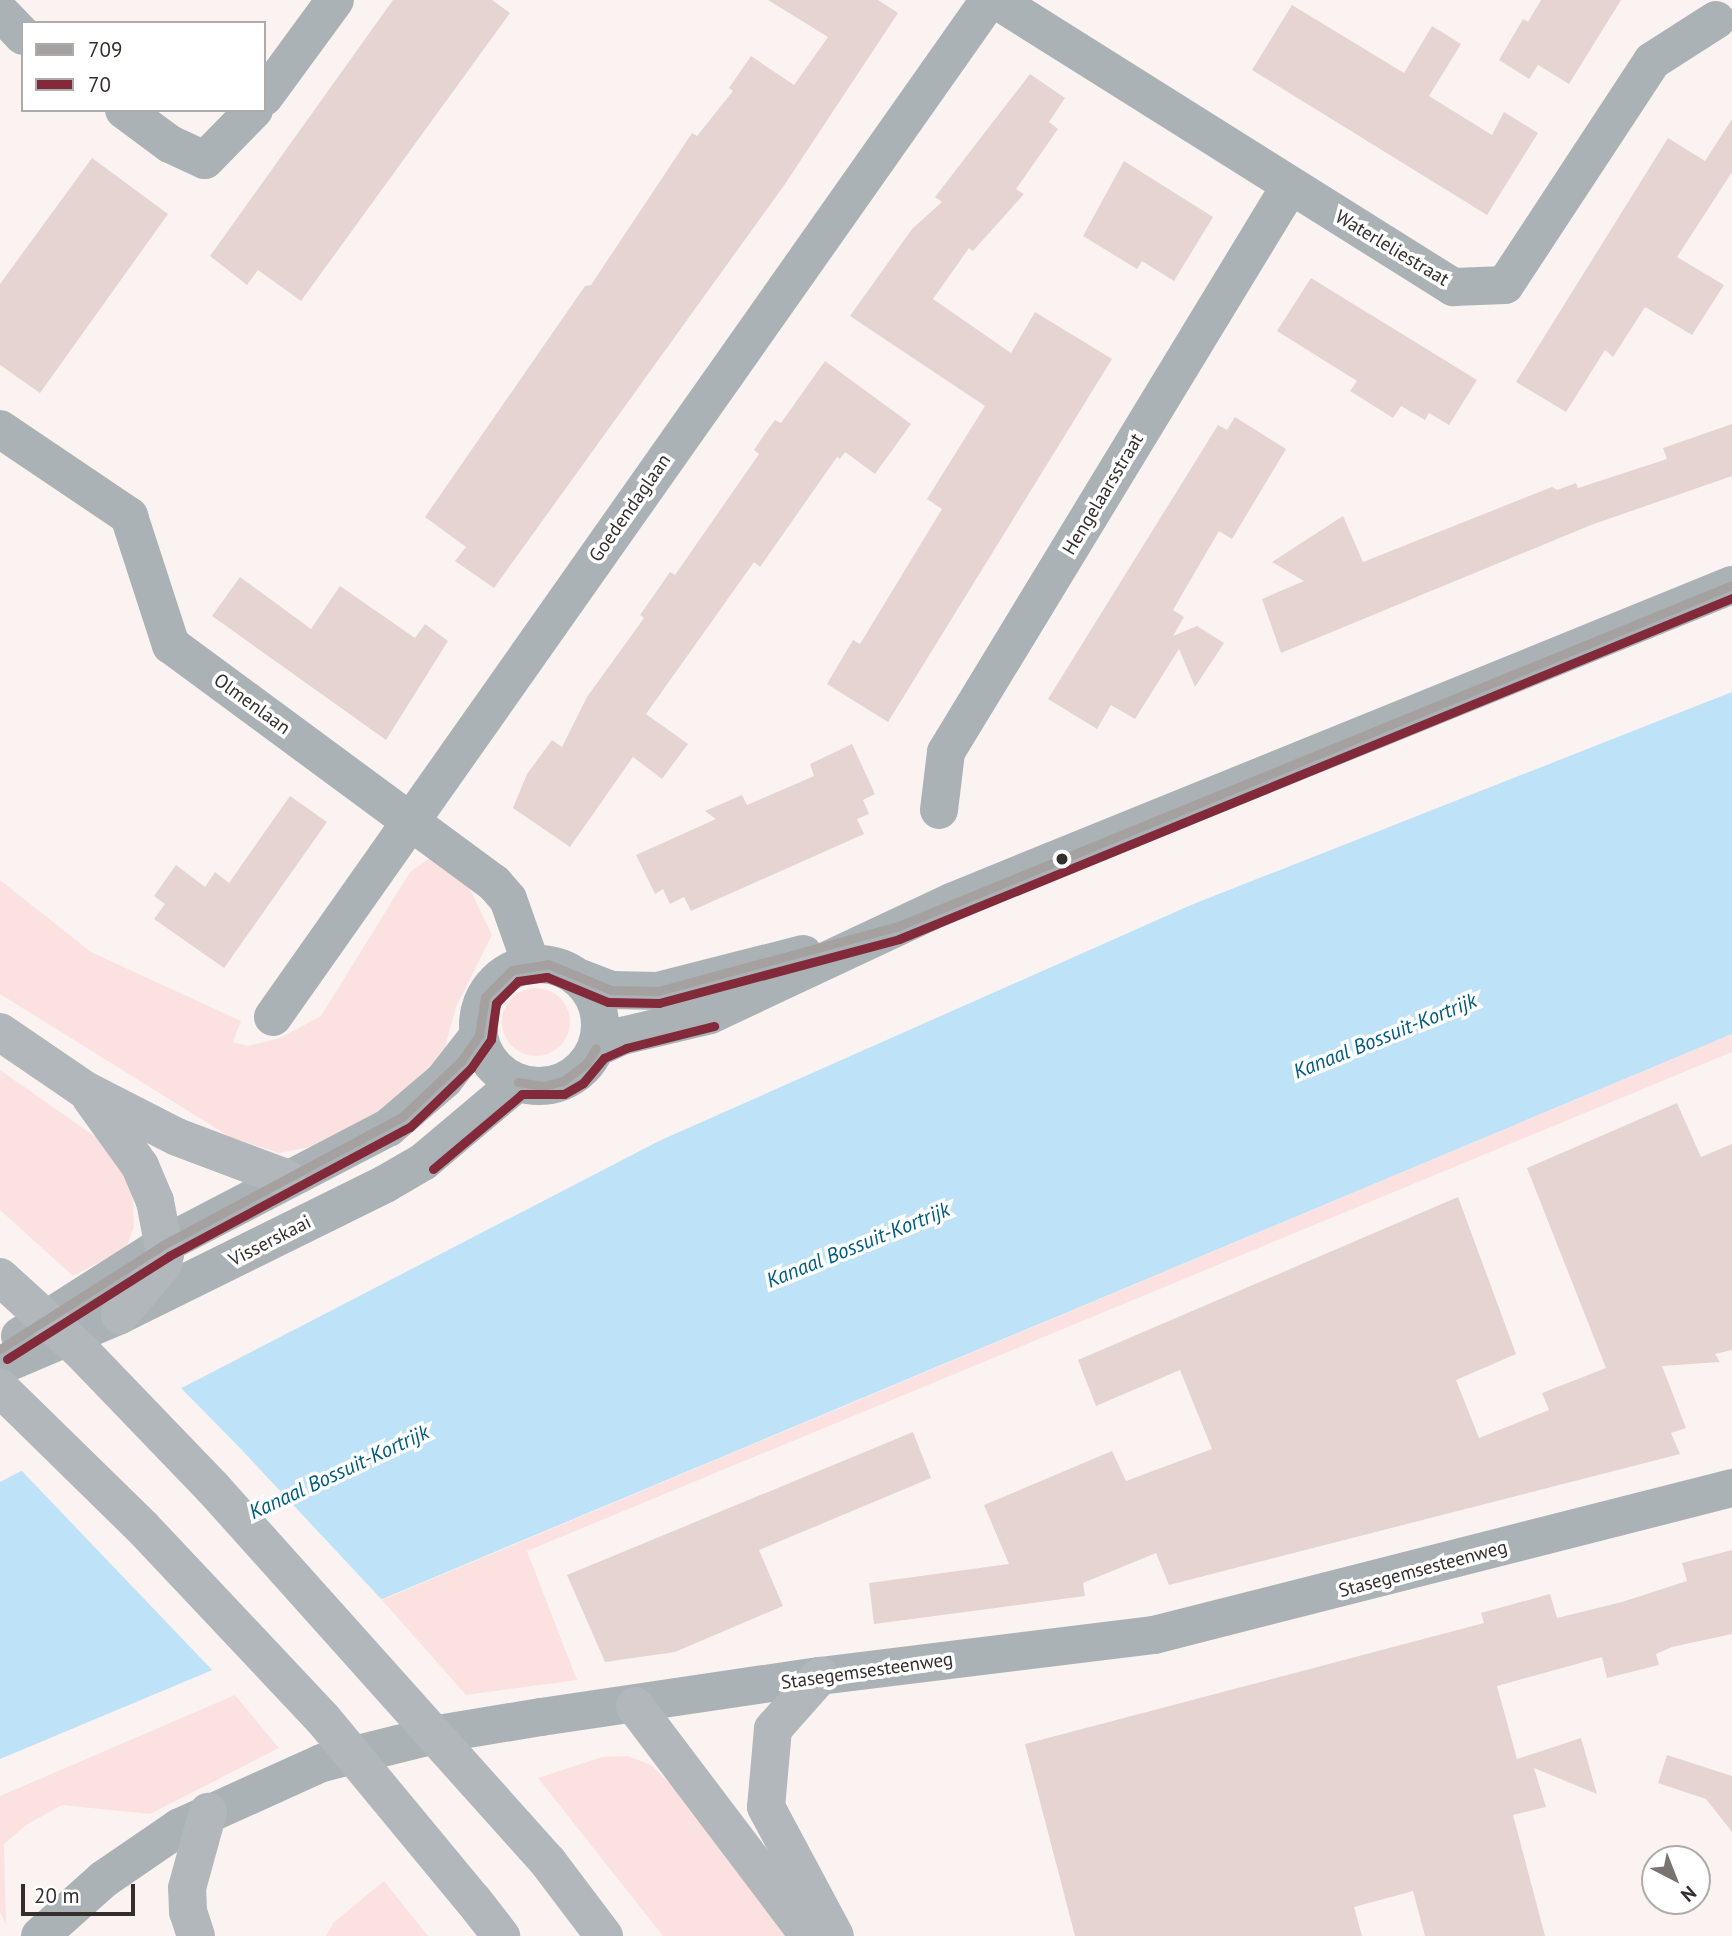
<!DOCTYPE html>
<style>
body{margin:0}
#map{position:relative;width:1732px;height:1936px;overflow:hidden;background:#faf3f2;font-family:"PT Sans",sans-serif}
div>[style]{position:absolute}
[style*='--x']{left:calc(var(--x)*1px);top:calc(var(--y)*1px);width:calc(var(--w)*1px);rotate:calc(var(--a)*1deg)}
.green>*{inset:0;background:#fbe2e0}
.round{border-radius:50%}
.water>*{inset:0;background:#bee2f7}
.pier>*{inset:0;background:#faf3f2}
.building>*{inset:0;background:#e6d4d3}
.minor>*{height:38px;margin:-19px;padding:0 19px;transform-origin:19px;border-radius:19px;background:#abb2b6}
.tertiary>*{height:38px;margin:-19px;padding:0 19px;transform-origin:19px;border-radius:19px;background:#abb2b6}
.tertiary>.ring{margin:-19px;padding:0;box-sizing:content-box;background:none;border:38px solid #abb2b6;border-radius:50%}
.motorway>*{height:38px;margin:-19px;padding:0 19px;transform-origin:19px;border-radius:19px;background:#b1b7bb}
.motorway-bridge>*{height:38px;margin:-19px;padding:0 19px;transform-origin:19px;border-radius:19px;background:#b1b7bb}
.bus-1>*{height:9px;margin:-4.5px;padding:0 4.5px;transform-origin:4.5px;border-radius:4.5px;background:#a4a1a0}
.bus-2>*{height:9px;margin:-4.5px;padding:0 4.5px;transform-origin:4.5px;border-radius:4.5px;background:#822a3a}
.dots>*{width:19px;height:19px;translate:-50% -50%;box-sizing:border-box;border:4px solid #fff;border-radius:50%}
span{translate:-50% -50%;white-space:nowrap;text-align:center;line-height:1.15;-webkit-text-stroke:7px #fff;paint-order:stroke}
.street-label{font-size:19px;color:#342e2d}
.water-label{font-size:21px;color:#005b80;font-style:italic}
.legend{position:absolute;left:21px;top:21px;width:245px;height:91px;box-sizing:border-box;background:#fff;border:2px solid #aeabab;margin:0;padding:9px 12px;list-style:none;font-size:21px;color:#342e2d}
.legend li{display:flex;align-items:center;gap:14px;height:35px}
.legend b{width:35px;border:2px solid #aeabab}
.north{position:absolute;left:1641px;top:1845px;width:70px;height:70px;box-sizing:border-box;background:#fff;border:2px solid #aeabab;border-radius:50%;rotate:138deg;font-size:19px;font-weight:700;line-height:28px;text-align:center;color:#342e2d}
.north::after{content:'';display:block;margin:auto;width:24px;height:32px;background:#797372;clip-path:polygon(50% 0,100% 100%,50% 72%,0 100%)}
.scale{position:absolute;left:21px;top:1884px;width:114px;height:32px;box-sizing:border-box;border:4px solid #342e2d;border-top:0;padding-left:9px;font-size:21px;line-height:24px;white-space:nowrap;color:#342e2d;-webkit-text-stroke:5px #fff;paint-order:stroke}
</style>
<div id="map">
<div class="green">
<i style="clip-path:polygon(430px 858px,470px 889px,492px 935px,456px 1007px,443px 1055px,376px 1115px,309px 1147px,279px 1153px,230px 1137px,0 994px,0 880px,91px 952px,241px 1021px,233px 1042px,248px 1046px,280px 1038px,321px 1016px,410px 872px)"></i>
<i class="round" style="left:502px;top:988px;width:68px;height:68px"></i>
<i style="clip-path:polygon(1732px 1034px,1732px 1052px,527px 1551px,577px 1680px,466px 1695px,382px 1600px)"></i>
<i style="clip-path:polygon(0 1070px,107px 1145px,125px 1171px,133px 1199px,134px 1227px,126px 1248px,73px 1276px,0 1210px)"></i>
<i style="clip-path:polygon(235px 1695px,279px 1748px,150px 1814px,62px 1805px,26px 1825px,4px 1844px,6px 1925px,0 1912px,0 1796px)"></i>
<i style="clip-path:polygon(628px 1756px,651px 1765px,677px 1791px,797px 1936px,663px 1936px,538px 1778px,602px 1757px)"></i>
<i style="clip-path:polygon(384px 1881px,428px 1936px,326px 1936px,333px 1923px)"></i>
</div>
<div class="water">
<i style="clip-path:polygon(1732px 692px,1732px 1034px,0 1759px,0 1482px,659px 1141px,1191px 905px)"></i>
</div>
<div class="pier">
<i style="clip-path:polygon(178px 1385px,239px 1447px,384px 1602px,215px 1673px,19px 1468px)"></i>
</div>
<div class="building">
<i style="clip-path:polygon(393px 0,492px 0,510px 13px,301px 301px,258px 270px,247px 285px,210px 256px)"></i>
<i style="clip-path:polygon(768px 0,878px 0,898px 13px,785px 184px,494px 588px,455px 561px,466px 547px,425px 517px,585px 286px,591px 285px,692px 133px,697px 136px,733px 91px,729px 88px,751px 56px,794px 85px,828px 37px)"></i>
<i style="clip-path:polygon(1541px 0,1621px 0,1569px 84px,1538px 65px,1529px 79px,1499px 60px,1523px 19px,1528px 22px)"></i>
<i style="clip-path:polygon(1292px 5px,1404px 73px,1432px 26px,1461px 44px,1429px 96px,1492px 135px,1504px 112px,1538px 133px,1487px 215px,1252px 70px)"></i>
<i style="clip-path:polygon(1030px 74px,1065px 98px,1049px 122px,1058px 129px,1016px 189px,1024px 194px,973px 251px,969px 248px,933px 299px,1011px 353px,1035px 312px,1112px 359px,888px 722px,827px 684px,853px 640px,860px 644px,942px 509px,927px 499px,985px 406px,850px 316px,912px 229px,942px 202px,935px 197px)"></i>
<i style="clip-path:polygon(1732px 119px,1732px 172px,1677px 257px,1724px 285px,1692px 335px,1645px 307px,1613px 357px,1605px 350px,1566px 412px,1516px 382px,1668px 138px,1705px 161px)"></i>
<i style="clip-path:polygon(92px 158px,168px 214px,40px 393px,0 365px,0 284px)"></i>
<i style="clip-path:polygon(1124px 161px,1213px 217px,1174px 281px,1142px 261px,1137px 269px,1083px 236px)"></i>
<i style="clip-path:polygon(1311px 278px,1477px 380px,1449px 425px,1429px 413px,1425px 420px,1401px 406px,1393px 418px,1350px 391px,1357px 381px,1277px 331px)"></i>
<i style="clip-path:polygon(825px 361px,911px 424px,875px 474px,845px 452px,840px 459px,837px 457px,760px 567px,754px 562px,646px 714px,688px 744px,662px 779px,633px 757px,570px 847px,513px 808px,527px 774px,552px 740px,562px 747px,587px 697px,644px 618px,640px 615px,670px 572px,675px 575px,759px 454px,754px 450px,764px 435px,775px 420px,781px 423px)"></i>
<i style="clip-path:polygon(1235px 417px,1286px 449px,1232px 539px,1219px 531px,1173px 610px,1184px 617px,1173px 636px,1197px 626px,1224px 643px,1195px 687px,1179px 649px,1135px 719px,1111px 705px,1097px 729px,1048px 699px,1218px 425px,1227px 430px)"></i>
<i style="clip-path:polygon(1732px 424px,1732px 476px,1591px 525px,1281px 653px,1262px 599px,1304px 581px,1272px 562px,1343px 516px,1363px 562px,1552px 487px,1557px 490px,1576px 483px,1578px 488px,1667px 459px,1663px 448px)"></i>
<i style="clip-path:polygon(240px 577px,311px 629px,340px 586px,415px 638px,425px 624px,448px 641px,386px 740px,212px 616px)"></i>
<i style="clip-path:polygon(852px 744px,875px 794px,863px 800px,869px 814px,857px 819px,864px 834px,691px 911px,684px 897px,670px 904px,663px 889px,655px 894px,636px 855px,716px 819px,705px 811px,742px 795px,747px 805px,814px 776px,810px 764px)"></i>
<i style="clip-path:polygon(290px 796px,327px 822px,224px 968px,154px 919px,165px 904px,154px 896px,176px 865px,205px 887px,215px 872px,229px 883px)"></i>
<i style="clip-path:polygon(1677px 1103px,1701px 1157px,1732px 1144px,1732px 1350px,1715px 1354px,1720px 1362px,1662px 1366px,1686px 1428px,1671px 1433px,1680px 1454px,1169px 1585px,1156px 1553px,1083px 1583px,1085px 1596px,874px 1624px,869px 1583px,1009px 1564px,984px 1505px,1112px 1451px,1126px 1481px,1212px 1449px,1180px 1370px,1096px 1406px,1078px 1360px,1458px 1197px,1516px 1354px,1456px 1380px,1479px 1438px,1549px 1410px,1542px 1393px,1606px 1368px,1527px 1168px)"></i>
<i style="clip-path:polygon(913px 1432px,931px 1478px,759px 1550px,783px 1606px,675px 1652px,605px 1662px,567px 1575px)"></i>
<i style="clip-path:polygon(1732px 1550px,1732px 1634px,1672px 1647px,1656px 1654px,1659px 1665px,1607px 1678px,1602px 1657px,1497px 1686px,1517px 1759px,1581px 1738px,1597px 1794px,1534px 1768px,1546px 1807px,1513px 1815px,1545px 1936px,1425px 1936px,1413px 1891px,1354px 1907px,1362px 1936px,1075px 1936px,1025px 1744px,1484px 1623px,1481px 1613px,1550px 1594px,1557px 1618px,1622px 1602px,1687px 1581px,1682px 1563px)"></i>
<i style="clip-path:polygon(1667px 1755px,1732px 1776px,1732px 1832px,1706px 1799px,1658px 1783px)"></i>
</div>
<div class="minor">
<i style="--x:996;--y:0;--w:540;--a:32.13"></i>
<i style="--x:1453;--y:287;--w:52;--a:-2.2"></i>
<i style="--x:1505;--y:285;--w:268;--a:-56.7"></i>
<i style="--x:1652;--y:61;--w:76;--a:-32.6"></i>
<i style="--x:0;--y:12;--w:33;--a:46"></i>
<i style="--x:264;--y:97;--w:120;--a:-53.8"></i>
<i style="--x:124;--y:110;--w:57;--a:36.5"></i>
<i style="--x:170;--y:144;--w:38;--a:25"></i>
<i style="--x:205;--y:160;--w:70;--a:-45.6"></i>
<i style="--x:0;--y:429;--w:156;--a:34"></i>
<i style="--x:129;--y:516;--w:136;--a:72"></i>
<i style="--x:171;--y:645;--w:401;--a:36.4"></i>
<i style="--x:494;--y:883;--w:21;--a:49"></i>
<i style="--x:508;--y:899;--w:69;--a:70.5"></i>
<i style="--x:939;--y:810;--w:58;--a:-83.1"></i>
<i style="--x:946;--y:752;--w:662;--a:-58.71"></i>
<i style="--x:273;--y:1017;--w:1244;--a:-54.85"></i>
</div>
<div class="tertiary">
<i class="ring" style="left:478px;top:964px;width:84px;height:84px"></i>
<i style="--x:580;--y:978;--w:33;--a:21"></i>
<i style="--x:611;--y:990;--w:47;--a:1.2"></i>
<i style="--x:658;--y:991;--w:150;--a:-14.3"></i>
<i style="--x:596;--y:1048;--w:29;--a:-25"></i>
<i style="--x:622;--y:1036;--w:90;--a:-13.4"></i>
<i style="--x:710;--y:1015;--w:266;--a:-25.1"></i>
<i style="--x:951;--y:902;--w:843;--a:-22.09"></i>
<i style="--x:20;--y:1336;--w:169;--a:-32.5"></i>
<i style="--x:163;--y:1245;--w:254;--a:-27.5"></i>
<i style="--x:388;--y:1128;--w:74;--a:-40.6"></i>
<i style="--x:444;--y:1080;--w:57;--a:-52.1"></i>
<i style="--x:0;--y:1366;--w:130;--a:-23"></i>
<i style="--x:120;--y:1315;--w:296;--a:-26.3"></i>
<i style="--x:385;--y:1184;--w:44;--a:-30.1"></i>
<i style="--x:423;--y:1162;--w:124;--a:-40.1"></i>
<i style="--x:40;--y:1936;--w:86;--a:-41.7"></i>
<i style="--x:104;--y:1879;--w:92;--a:-34.4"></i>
<i style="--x:180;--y:1827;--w:156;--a:-24.3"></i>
<i style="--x:322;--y:1763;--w:120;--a:-14"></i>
<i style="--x:438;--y:1734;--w:104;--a:-9.4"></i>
<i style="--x:541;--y:1717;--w:282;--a:-8.4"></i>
<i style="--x:820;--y:1676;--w:337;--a:-7"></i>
<i style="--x:1154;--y:1635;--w:596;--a:-14.27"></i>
</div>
<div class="motorway">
<i style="--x:0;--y:1032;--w:103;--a:34.3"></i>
<i style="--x:85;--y:1090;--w:103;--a:27.1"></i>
<i style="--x:177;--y:1137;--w:116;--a:20.6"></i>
<i style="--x:91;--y:1098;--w:84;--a:54.2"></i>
<i style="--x:140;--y:1166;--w:38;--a:67"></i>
<i style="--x:155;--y:1201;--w:54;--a:79.3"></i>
<i style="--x:165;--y:1254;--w:10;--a:101"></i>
<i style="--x:163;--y:1264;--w:67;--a:130.1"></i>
<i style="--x:820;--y:1676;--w:71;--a:131.6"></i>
<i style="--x:773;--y:1729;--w:78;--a:95.1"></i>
<i style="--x:766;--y:1807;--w:146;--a:61.9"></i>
<i style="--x:635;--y:1706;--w:288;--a:52.9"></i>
<i style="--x:548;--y:1862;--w:93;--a:52.9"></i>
<i style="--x:473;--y:1900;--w:46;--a:52.1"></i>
<i style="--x:196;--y:1936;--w:25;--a:-108"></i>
<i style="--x:188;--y:1912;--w:24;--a:-92"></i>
<i style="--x:187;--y:1888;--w:79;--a:-74.6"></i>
</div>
<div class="motorway-bridge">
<i style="--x:0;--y:1277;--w:111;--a:42.4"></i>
<i style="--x:82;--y:1352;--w:187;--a:46.1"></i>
<i style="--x:212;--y:1487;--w:504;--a:48.14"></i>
<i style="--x:0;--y:1388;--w:200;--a:44.4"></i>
<i style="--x:143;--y:1528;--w:262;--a:46.7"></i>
<i style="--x:323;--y:1719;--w:235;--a:50.4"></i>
</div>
<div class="bus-1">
<i style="--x:518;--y:1082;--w:25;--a:9"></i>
<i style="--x:543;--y:1086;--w:21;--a:-14"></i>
<i style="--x:563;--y:1081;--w:30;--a:-37"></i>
<i style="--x:587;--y:1063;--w:17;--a:-59"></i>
<i style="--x:0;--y:1349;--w:193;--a:-32.5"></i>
<i style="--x:163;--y:1245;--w:271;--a:-28.2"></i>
<i style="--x:402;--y:1117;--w:81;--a:-43.5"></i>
<i style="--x:461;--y:1061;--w:32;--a:-55"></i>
<i style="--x:479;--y:1035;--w:38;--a:-81"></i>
<i style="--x:485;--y:997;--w:38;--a:-45"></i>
<i style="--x:512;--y:970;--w:36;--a:-9"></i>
<i style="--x:548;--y:964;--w:68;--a:22.4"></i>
<i style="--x:611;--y:990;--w:47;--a:1.2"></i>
<i style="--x:658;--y:991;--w:246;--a:-15.1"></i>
<i style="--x:896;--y:927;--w:903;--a:-22.25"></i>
</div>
<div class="bus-2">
<i style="--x:433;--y:1169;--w:116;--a:-40.1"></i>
<i style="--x:522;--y:1094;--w:42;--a:0"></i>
<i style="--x:564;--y:1094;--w:22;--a:-30"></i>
<i style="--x:583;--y:1083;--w:33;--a:-50"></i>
<i style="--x:604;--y:1058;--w:24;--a:-24"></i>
<i style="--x:626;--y:1048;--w:91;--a:-14"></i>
<i style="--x:7;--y:1359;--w:192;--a:-32.4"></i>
<i style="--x:169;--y:1256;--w:273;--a:-28.2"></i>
<i style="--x:410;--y:1127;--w:85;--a:-44"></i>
<i style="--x:471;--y:1068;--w:35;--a:-55"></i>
<i style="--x:491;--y:1039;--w:36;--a:-82"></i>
<i style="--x:496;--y:1003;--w:31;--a:-45"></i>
<i style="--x:518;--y:981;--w:29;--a:-8"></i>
<i style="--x:547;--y:977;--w:66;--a:22.3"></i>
<i style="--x:608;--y:1002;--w:51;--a:1.1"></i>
<i style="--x:659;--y:1003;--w:248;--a:-14.9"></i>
<i style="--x:899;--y:939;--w:900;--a:-22.26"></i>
</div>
<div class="dots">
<i style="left:1062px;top:859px;background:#342e2d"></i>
</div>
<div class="street-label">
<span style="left:1392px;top:248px;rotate:31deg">Waterleliestraat</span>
<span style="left:1103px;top:494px;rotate:-59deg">Hengelaarsstraat</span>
<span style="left:630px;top:508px;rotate:-55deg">Goedendaglaan</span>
<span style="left:252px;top:704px;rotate:36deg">Olmenlaan</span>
<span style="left:270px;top:1241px;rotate:-27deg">Visserskaai</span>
<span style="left:1423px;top:1569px;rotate:-15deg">Stasegemsesteenweg</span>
<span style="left:867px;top:1671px;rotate:-8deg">Stasegemsesteenweg</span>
</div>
<div class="water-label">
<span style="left:1385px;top:1036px;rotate:-22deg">Kanaal Bossuit-Kortrijk</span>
<span style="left:858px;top:1245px;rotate:-22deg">Kanaal Bossuit-Kortrijk</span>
<span style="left:339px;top:1472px;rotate:-25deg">Kanaal Bossuit-Kortrijk</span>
</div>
<ul class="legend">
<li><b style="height:9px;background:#a4a1a0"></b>709</li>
<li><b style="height:9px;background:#822a3a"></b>70</li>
</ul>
<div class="north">N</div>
<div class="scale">20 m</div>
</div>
